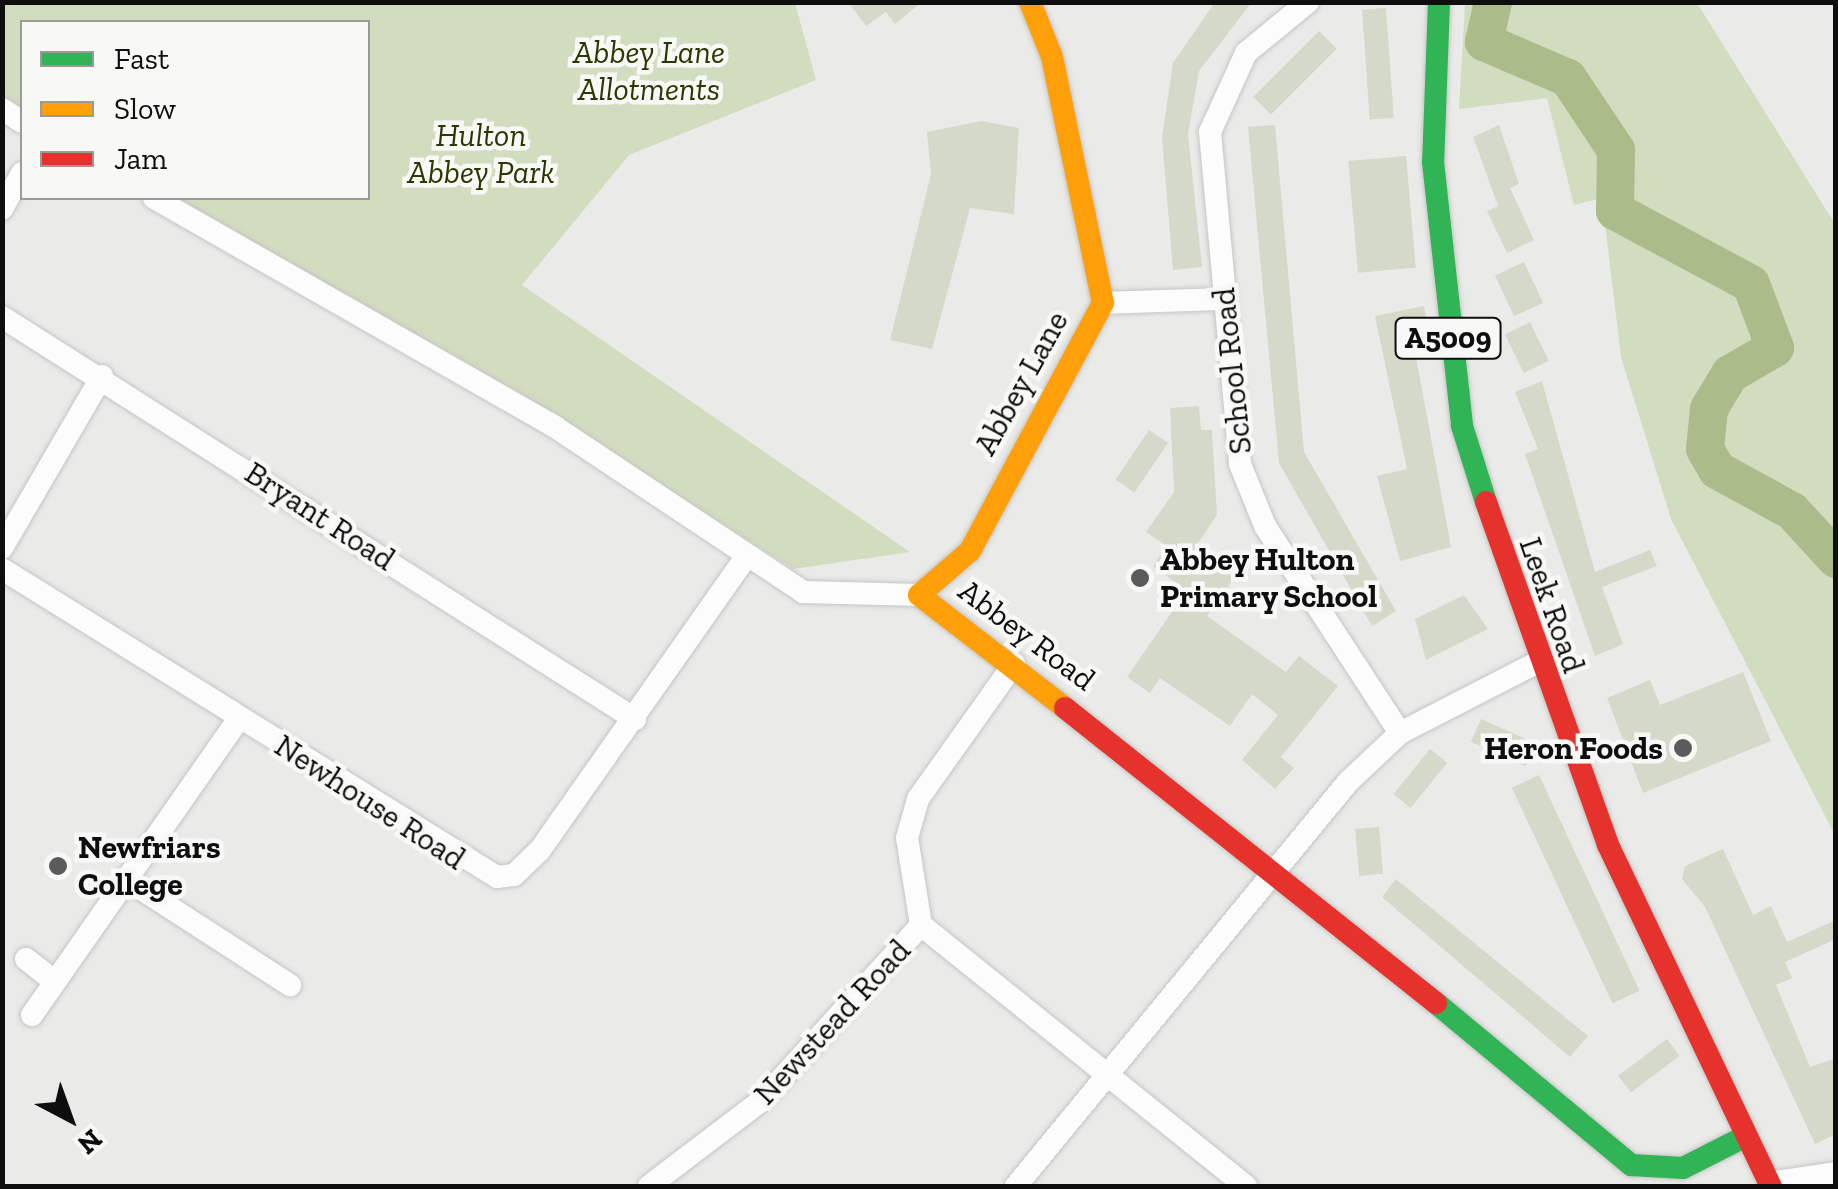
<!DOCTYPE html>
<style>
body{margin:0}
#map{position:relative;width:1838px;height:1189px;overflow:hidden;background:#eaebe9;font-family:"Zilla Slab",serif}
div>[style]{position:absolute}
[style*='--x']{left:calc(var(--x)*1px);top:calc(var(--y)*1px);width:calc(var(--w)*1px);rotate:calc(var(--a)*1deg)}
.green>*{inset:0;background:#d2dcbf}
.river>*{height:38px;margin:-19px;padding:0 19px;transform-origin:19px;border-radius:19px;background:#acbb8a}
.building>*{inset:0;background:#d4d9ca;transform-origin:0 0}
.roads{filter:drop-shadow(0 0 2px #c5c5c4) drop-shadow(0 0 2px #c5c5c4)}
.street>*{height:22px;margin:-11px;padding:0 11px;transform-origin:11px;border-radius:11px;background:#fcfcfc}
.fast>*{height:22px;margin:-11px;padding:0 11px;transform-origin:11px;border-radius:11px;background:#30b455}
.slow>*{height:22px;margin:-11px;padding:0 11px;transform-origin:11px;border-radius:11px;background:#ff9f0a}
.jam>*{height:22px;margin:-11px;padding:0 11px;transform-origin:11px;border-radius:11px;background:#e5322d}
.dots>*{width:28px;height:28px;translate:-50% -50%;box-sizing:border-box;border:5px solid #f8f9f6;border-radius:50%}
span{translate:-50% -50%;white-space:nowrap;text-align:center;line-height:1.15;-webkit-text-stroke:9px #f8f9f6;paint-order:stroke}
.shield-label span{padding:2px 8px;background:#f8f9f6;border:2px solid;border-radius:8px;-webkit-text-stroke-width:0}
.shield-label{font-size:30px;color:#0d0e0d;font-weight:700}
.park-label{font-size:32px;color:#2b3801;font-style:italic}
.street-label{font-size:32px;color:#0d0e0d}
.poi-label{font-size:32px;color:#0d0e0d;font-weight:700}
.left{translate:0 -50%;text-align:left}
.right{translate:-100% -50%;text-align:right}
.frame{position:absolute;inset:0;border:5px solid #0d0e0d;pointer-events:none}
.legend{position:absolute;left:20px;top:20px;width:350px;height:180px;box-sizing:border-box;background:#f8f9f6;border:2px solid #9a9b99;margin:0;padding:12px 18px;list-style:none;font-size:30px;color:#0d0e0d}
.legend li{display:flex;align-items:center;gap:20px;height:50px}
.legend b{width:50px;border:2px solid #9a9b99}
.north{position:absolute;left:20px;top:1069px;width:100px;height:100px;-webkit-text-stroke:8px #f8f9f6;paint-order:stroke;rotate:139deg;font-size:28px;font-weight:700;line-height:40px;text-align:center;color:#0d0e0d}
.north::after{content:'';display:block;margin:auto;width:35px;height:45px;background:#0d0e0d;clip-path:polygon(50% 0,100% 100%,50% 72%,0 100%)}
</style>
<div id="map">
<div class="green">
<i style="clip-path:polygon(2px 3px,795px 3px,816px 80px,629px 155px,522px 285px,910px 552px,793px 569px,559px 419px,169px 198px,368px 198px,368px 22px,22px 22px,22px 114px,3px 101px)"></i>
<i style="clip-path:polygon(1465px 3px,1697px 3px,1835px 224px,1835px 835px,1671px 519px,1621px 357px,1602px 198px,1574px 205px,1547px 98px,1459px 109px)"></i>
</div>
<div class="river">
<i style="--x:1493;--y:2;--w:41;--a:102.7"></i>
<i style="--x:1484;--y:42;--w:91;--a:23.2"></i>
<i style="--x:1568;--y:78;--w:87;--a:56.3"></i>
<i style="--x:1616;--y:150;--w:61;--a:90.9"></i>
<i style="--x:1615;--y:211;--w:154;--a:28.2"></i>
<i style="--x:1751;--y:284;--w:68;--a:69.4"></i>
<i style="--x:1775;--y:348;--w:52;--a:150"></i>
<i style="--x:1730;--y:374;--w:41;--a:121"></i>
<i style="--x:1709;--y:409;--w:40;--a:95.7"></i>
<i style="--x:1705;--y:449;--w:24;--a:60"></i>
<i style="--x:1717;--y:470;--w:85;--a:28.7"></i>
<i style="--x:1792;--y:511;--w:65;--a:47.5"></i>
</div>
<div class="building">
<i style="clip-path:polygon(848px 2px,922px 2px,895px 24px,886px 12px,866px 26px)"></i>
<i style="clip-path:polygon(1215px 2px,1252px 2px,1199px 71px,1188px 134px,1202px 267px,1173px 270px,1162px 137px,1173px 63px)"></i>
<i style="left:1386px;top:8px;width:110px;height:24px;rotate:86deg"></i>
<i style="left:1319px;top:31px;width:25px;height:93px;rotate:45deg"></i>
<i style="clip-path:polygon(981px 121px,1019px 128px,1014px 214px,970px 208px,932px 349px,890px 340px,931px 174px,927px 132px)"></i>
<i style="clip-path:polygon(1275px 125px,1304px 452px,1396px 611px,1372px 626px,1279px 463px,1248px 127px)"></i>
<i style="clip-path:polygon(1499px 125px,1519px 184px,1510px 188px,1534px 240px,1507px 253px,1487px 211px,1498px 206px,1473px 137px)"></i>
<i style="left:1406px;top:156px;width:112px;height:58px;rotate:85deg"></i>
<i style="left:1524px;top:262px;width:45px;height:32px;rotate:65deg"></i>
<i style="clip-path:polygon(1424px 306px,1429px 331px,1412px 335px,1451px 547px,1400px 561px,1377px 476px,1407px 469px,1375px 316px)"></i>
<i style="left:1530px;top:322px;width:43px;height:28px;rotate:64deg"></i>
<i style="clip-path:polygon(1542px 381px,1595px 572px,1650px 550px,1657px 566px,1602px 587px,1623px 644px,1595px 656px,1525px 454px,1538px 449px,1515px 392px)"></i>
<i style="clip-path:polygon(1199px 406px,1201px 430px,1212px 430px,1217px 515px,1194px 549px,1234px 578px,1207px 616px,1286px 672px,1299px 656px,1338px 686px,1281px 757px,1294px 768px,1275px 789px,1242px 760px,1278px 715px,1252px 694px,1230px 726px,1160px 678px,1150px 693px,1127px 677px,1176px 606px,1167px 600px,1178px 584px,1153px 566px,1167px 546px,1146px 532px,1174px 492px,1170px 408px)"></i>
<i style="left:1149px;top:430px;width:23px;height:60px;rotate:34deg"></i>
<i style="clip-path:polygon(1464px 595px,1488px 629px,1426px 660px,1415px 619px)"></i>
<i style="clip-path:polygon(1743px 672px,1771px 741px,1643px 793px,1607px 698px,1650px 680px,1660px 705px)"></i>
<i style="left:1481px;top:719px;width:60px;height:25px;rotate:24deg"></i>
<i style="left:1430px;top:749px;width:22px;height:58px;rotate:39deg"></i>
<i style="left:1539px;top:775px;width:238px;height:30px;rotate:65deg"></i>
<i style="left:1379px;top:827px;width:47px;height:24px;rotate:85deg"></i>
<i style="clip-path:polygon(1723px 849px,1753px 915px,1771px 906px,1787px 942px,1836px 920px,1836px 939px,1785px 962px,1792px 978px,1776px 985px,1810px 1067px,1836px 1058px,1836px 1134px,1815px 1144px,1705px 907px,1682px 879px,1685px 866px)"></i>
<i style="clip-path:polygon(1396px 879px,1588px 1036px,1570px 1057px,1382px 897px)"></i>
<i style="left:1667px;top:1039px;width:21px;height:61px;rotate:53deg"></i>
</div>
<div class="roads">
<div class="street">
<i style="--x:1308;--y:2;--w:80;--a:140.6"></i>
<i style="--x:1246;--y:53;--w:87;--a:114.5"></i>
<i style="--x:1210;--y:132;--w:333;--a:84.8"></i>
<i style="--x:1240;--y:464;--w:67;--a:68"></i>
<i style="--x:1265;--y:526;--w:247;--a:56.9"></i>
<i style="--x:2;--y:109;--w:24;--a:33"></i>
<i style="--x:154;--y:198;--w:462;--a:29.7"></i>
<i style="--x:555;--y:427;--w:298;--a:33.6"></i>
<i style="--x:803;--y:592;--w:116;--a:1.5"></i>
<i style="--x:2;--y:209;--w:41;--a:-60.9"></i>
<i style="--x:1103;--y:303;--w:121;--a:-1.9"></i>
<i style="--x:2;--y:317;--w:750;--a:32.42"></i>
<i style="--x:2;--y:548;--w:199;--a:-59.8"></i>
<i style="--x:2;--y:569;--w:583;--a:31.89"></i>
<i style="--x:497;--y:877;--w:17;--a:-7"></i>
<i style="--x:514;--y:875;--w:36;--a:-44"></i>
<i style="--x:540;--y:850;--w:355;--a:-54.9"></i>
<i style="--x:129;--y:881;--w:192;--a:32.9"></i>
<i style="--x:921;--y:925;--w:417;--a:38.8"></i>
<i style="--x:26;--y:959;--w:37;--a:38"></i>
<i style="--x:32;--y:1015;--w:362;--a:-55.1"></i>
<i style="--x:1769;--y:1183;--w:68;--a:-8.5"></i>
<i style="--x:649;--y:1186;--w:141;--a:-37.2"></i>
<i style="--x:761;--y:1101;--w:238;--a:-47.7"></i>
<i style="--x:921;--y:925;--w:88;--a:-99.1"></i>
<i style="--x:907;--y:838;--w:41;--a:-74.2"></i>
<i style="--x:918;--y:799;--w:166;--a:-54.6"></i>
<i style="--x:1016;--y:1186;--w:523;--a:-50.59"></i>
<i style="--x:1348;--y:782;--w:71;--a:-43.3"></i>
<i style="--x:1400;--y:733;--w:153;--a:-27.2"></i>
</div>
<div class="fast">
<i style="--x:1439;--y:2;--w:160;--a:92.1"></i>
<i style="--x:1433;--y:162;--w:266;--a:83.7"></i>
<i style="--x:1462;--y:426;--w:80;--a:72.5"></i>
<i style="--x:1436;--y:1003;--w:254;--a:39.7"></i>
<i style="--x:1631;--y:1165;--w:52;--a:3.3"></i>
<i style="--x:1683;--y:1168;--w:71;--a:-26.9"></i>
</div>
<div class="slow">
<i style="--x:1030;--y:2;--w:59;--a:68.2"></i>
<i style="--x:1052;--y:57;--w:251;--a:78.3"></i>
<i style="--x:1103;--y:303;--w:281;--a:118.2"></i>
<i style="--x:970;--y:551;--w:67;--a:139.2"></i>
<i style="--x:919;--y:595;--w:185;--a:37.7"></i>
</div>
<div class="jam">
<i style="--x:1486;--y:502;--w:364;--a:70.4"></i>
<i style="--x:1608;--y:845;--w:378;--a:64.5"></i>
<i style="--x:1065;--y:708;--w:474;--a:38.5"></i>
</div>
</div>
<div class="dots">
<i style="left:1140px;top:578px;background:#5a5b5a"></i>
<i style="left:1683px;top:748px;background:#5a5b5a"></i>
<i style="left:58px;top:866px;background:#5a5b5a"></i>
</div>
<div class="shield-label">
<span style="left:1448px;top:338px">A5009</span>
</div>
<div class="park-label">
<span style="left:649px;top:71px">Abbey Lane<br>Allotments</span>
<span style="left:481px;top:154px">Hulton<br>Abbey Park</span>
</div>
<div class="street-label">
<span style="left:1232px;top:371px;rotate:-96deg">School Road</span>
<span style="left:1021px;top:383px;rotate:-61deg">Abbey Lane</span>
<span style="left:320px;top:516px;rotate:33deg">Bryant Road</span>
<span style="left:1552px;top:605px;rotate:71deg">Leek Road</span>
<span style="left:1027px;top:635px;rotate:37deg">Abbey Road</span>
<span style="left:370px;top:802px;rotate:33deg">Newhouse Road</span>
<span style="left:832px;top:1022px;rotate:-47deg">Newstead Road</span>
</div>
<div class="poi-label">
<span class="left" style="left:1160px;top:578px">Abbey Hulton<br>Primary School</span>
<span class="right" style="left:1663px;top:748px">Heron Foods</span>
<span class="left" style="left:78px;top:866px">Newfriars<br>College</span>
</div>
<div class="frame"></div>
<ul class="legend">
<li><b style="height:12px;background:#30b455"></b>Fast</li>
<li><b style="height:12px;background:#ff9f0a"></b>Slow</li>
<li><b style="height:12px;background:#e5322d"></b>Jam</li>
</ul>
<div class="north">N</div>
</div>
